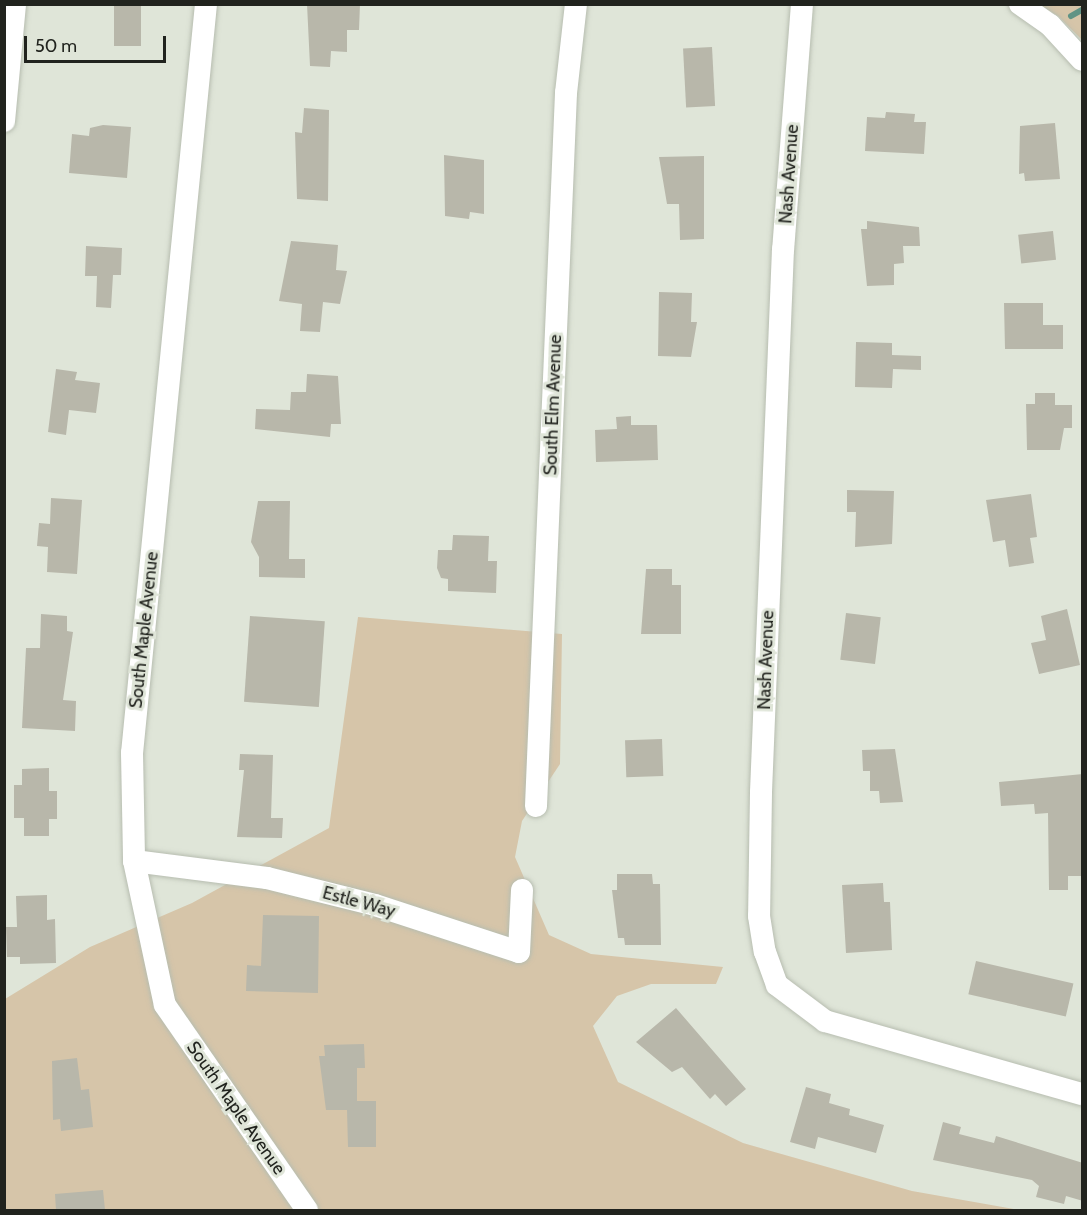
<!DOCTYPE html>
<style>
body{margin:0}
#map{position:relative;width:1087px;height:1215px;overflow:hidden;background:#dfe5d8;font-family:Cabin,sans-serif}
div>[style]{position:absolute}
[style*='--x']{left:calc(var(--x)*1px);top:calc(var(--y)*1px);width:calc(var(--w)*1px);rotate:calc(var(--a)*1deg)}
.green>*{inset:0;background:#d6c5a9}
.stream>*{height:6px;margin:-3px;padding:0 3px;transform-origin:3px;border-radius:3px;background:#609385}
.building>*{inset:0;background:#b8b7aa;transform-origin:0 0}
.roads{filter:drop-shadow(0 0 2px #b7bdb0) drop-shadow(0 0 2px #b7bdb0)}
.minor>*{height:22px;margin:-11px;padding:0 11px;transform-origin:11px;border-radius:11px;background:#fff}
span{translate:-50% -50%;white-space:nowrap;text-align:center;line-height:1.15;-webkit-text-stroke:6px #dfe5d8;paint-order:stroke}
.street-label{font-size:18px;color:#21231e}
.frame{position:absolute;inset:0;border:6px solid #21231e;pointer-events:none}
.scale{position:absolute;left:24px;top:36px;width:142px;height:27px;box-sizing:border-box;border:3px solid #21231e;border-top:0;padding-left:8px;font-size:18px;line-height:21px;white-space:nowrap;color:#21231e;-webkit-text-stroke:4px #dfe5d8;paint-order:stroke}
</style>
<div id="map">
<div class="green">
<i style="clip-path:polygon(1040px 5px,1082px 5px,1082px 40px,1058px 16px)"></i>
<i style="clip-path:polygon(358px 617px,562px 634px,560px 764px,522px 821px,515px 857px,549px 935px,591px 954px,723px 967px,716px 984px,651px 984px,617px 996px,593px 1026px,618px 1082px,743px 1143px,912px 1191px,1020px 1210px,5px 1210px,5px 999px,90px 947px,192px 903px,329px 828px)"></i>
</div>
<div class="stream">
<i style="--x:1071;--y:16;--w:13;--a:-29"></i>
</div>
<div class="building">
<i style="left:114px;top:4px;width:27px;height:42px"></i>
<i style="clip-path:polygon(307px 4px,360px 4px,359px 30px,347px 30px,347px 52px,331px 51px,330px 67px,310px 66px)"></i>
<i style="left:712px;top:47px;width:59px;height:29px;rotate:87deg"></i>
<i style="clip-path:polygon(304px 108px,329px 110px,328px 201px,297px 199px,295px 132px,302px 133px)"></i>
<i style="clip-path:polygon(886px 112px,915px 114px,914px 122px,926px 122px,924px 154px,865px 151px,867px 117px,885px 118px)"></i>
<i style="clip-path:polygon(1055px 123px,1060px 179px,1025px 181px,1024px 173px,1019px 174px,1020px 126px)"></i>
<i style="clip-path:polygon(103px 125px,131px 127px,127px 178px,69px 173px,72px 134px,89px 136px,90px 128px)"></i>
<i style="clip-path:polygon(444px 155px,484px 160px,484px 214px,470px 212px,469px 219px,445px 216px)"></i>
<i style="clip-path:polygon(704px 156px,704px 239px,680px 240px,679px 204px,667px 204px,659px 157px)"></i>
<i style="clip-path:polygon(867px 221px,919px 227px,920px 246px,903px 246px,904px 263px,894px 264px,894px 285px,867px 286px,861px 229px,867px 229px)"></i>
<i style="left:1053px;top:231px;width:29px;height:35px;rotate:84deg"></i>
<i style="clip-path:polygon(291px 241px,338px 245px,336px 270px,347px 271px,340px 304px,323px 302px,320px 332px,300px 331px,302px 304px,279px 301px)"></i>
<i style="clip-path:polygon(86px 246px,122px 248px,121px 275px,113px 275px,111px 308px,96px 307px,97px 276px,85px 276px)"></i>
<i style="clip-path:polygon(659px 292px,692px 293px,691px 322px,697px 322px,691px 357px,658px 356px)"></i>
<i style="clip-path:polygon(1004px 303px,1043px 303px,1043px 325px,1063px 325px,1063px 349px,1005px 349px)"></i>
<i style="clip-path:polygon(856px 342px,892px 343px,892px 355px,921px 356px,921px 370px,893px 369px,892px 388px,855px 387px)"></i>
<i style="clip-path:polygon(56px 369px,77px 372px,75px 380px,100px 383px,96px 413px,69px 410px,66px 435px,48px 432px)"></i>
<i style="clip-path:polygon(307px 374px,338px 376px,341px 424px,331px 424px,330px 437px,255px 429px,256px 409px,290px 410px,291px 392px,306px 392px)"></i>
<i style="clip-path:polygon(1035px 393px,1055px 393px,1055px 405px,1072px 405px,1072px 428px,1064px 428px,1060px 450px,1027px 450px,1026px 404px,1035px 404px)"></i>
<i style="clip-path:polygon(631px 416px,631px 425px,657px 425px,658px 460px,596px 462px,595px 430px,617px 429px,616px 417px)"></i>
<i style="clip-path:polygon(847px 490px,894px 491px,892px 544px,855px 547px,856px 512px,847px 512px)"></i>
<i style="clip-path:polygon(1031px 494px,1037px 537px,1030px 538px,1034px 563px,1009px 567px,1005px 540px,993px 542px,986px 500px)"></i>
<i style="clip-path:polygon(51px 498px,82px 500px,77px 574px,47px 572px,48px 547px,37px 546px,39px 523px,50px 524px)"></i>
<i style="clip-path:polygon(258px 501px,290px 501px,289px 559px,305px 559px,305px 578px,259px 577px,259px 557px,251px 542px)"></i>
<i style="clip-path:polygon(453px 535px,489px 536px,488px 561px,497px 561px,496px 593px,448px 591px,448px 579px,441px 578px,437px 568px,438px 550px,452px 550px)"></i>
<i style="clip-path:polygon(646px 569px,672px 569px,672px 585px,681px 585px,681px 634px,641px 634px)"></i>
<i style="clip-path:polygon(1067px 609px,1080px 665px,1039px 674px,1031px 643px,1046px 640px,1041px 616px)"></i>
<i style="left:846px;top:613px;width:35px;height:47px;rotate:7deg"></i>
<i style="clip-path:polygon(41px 614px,67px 616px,67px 631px,73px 632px,63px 700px,76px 701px,75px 731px,22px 728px,26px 648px,40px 648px)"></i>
<i style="left:250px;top:616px;width:75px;height:86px;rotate:4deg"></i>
<i style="left:662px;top:739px;width:37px;height:37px;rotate:88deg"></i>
<i style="clip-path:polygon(895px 749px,903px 802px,880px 803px,879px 791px,870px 791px,870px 771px,863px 771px,862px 750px)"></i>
<i style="clip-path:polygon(240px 754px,273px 755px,271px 818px,283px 818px,282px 838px,237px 837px,244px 770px,239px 770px)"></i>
<i style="clip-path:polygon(49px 768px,49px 791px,57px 791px,57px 819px,49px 819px,49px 836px,24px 836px,24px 818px,14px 818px,14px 785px,22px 785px,22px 769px)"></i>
<i style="clip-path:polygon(1083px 774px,1083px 876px,1068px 876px,1068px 890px,1049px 890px,1048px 813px,1035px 814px,1034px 804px,1001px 806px,999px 782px)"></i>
<i style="clip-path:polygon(617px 874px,652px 874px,653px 884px,660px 884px,661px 945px,625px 945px,624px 938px,618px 938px,612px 890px,617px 890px)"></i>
<i style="clip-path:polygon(883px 883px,884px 902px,890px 902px,892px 950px,846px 953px,842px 885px)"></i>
<i style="clip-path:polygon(47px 895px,47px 920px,55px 919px,56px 963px,20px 964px,20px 957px,7px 957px,6px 927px,17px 927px,16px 896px)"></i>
<i style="clip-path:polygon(263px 915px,319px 916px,318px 993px,246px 991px,247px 965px,261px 966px)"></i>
<i style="left:976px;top:961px;width:100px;height:34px;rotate:13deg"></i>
<i style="clip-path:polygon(676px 1008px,746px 1089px,726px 1106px,715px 1094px,710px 1099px,682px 1067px,672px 1072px,636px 1042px)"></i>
<i style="clip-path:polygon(364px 1044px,365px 1068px,357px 1068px,357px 1101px,376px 1101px,376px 1147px,348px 1147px,347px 1110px,326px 1110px,319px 1056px,325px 1056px,324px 1045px)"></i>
<i style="clip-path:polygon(77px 1058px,81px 1090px,89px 1089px,93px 1127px,61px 1131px,60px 1119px,53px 1120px,52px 1061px)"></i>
<i style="clip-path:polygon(806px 1087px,831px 1094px,829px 1103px,850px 1109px,849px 1115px,884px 1125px,876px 1153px,818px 1137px,815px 1149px,790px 1142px)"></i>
<i style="clip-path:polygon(943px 1122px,961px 1127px,959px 1134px,994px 1143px,996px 1136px,1083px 1163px,1083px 1201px,1066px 1196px,1064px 1204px,1036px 1197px,1039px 1186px,1032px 1180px,933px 1160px)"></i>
<i style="clip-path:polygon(103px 1190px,105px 1210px,56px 1210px,55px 1194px)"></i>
</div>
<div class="roads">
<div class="minor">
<i style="--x:206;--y:4;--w:753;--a:95.64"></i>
<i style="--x:132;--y:753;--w:108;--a:88.9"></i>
<i style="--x:134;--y:861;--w:147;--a:77.9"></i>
<i style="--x:165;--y:1005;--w:249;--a:55.3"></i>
<i style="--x:802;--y:4;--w:246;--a:94.4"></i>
<i style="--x:783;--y:249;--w:544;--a:92.32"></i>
<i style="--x:761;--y:793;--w:123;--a:90.9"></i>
<i style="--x:759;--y:916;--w:36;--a:81"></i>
<i style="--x:765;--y:952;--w:35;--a:70"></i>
<i style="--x:777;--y:985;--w:60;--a:36.9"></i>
<i style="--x:825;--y:1021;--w:267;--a:15.9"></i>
<i style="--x:1020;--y:4;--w:37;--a:35"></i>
<i style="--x:1050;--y:25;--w:47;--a:47.6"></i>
<i style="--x:4;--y:121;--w:118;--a:-84.6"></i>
<i style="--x:536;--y:806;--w:714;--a:-87.59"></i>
<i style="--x:566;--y:93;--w:90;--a:-83.6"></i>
<i style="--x:134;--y:861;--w:134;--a:7.3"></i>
<i style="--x:267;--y:878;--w:111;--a:14"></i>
<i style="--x:375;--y:905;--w:151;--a:18.1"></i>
<i style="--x:519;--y:952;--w:62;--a:-87.2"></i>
</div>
</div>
<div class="street-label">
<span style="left:789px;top:174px;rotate:-86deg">Nash Avenue</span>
<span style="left:553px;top:405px;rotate:-88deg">South Elm Avenue</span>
<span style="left:144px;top:630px;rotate:-84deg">South Maple Avenue</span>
<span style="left:766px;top:660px;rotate:-88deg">Nash Avenue</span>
<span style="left:359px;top:902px;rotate:15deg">Estle Way</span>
<span style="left:236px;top:1108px;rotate:55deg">South Maple Avenue</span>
</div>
<div class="frame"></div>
<div class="scale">50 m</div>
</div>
